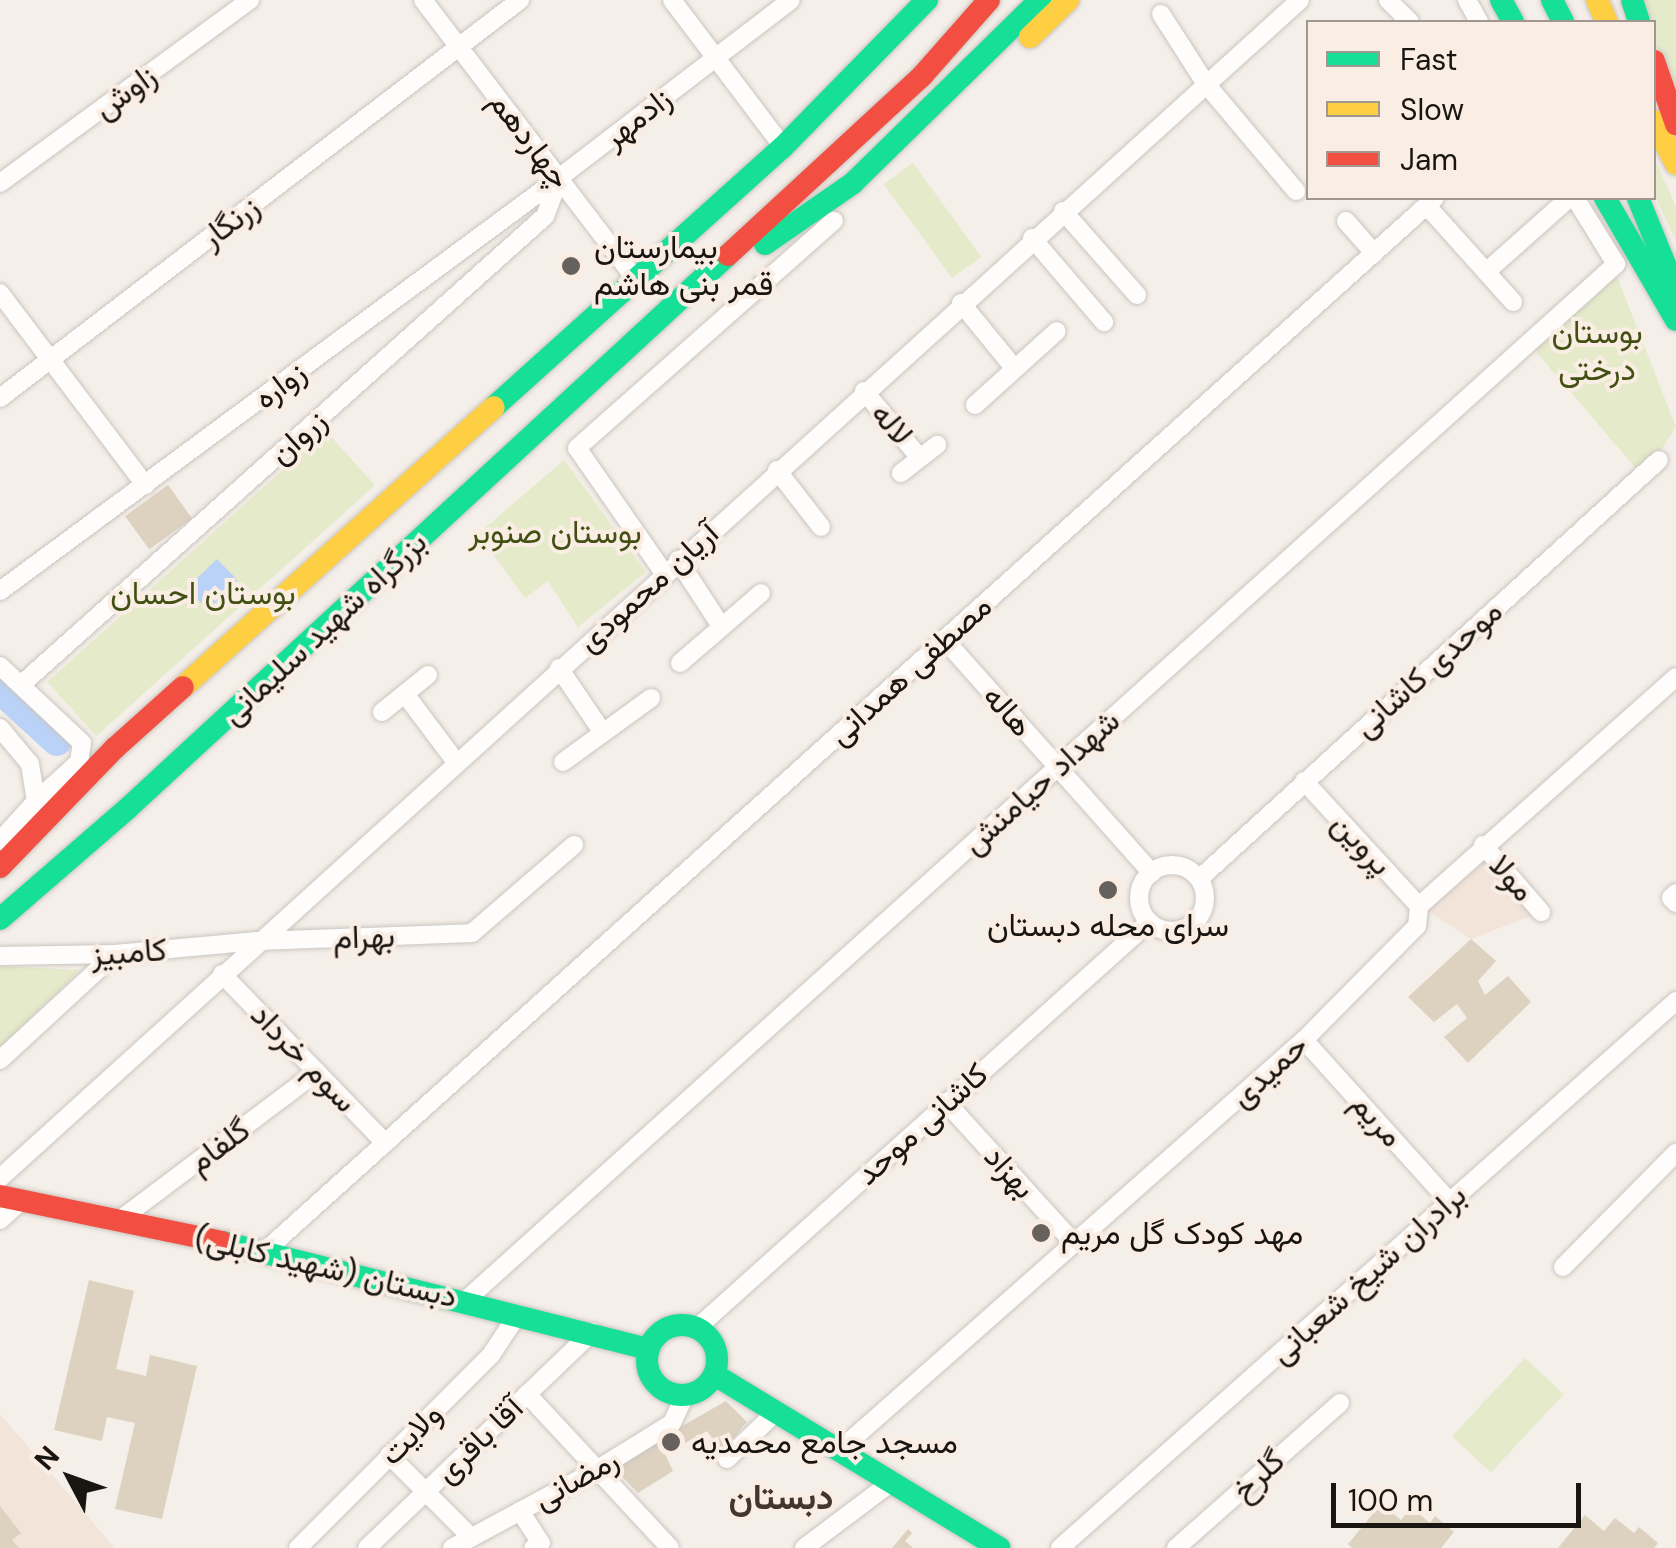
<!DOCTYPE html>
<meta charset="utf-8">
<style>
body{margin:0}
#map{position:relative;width:1676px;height:1548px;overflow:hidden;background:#f5efe9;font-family:"DM Sans",Vazirmatn,sans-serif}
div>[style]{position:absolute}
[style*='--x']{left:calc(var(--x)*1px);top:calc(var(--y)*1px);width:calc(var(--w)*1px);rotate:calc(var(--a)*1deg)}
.education>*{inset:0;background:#f3e4da}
.green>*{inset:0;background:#e4eaca;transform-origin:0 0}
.water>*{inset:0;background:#bad2f7;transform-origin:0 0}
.river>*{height:30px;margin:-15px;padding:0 15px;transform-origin:15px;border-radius:15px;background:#bad2f7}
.building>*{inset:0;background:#ddd1c0;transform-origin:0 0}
.roads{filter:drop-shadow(0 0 2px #cac5c0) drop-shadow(0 0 2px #cac5c0)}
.street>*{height:18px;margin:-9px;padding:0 9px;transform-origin:9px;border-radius:9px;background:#fefdfc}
.street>.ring{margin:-9px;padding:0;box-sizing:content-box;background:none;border:18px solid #fefdfc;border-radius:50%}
.fast>*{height:22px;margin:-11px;padding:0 11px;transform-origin:11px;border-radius:11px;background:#16e098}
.fast>.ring{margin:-11px;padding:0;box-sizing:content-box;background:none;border:22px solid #16e098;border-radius:50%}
.slow>*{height:22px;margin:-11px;padding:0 11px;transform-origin:11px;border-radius:11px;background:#ffcf43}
.jam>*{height:22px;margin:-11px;padding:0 11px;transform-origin:11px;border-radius:11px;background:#f24e42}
.dots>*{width:28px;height:28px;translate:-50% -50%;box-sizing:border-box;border:5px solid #faeee4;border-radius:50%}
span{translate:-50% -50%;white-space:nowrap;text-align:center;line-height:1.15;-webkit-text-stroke:8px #faeee4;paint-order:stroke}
.street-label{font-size:32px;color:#191511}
.poi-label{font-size:32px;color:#191511}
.left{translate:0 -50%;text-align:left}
.park-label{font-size:32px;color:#435014}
.neighbourhood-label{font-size:35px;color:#40372f;font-weight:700}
.legend{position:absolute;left:1306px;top:20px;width:350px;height:180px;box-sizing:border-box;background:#faeee4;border:2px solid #a09790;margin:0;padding:12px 18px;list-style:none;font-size:30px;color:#191511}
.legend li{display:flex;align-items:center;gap:20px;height:50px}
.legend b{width:50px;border:2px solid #a09790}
.north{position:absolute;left:20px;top:1428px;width:100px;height:100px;-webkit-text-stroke:8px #faeee4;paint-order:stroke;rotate:311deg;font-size:28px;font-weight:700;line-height:40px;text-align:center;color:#191511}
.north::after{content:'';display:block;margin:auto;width:35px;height:45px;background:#191511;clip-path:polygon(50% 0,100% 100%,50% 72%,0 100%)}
.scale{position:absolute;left:1331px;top:1483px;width:250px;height:45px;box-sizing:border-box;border:5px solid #191511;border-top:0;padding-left:12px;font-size:30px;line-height:35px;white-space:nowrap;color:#191511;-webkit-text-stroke:8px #faeee4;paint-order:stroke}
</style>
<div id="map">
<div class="education">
<i style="clip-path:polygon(1480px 847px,1541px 912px,1471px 939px,1420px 906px)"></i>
<i style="clip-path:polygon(0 1414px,115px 1548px,0 1548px)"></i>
</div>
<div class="green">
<i style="clip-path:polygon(1637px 0,1676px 0,1676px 100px,1654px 42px,1654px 22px)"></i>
<i style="clip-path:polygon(1654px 157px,1676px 207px,1676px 241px,1654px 194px)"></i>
<i style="left:913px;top:163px;width:116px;height:36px;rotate:54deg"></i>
<i style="clip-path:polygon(1614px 269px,1676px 427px,1658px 455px,1639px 472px,1531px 346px)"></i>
<i style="left:326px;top:431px;width:73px;height:375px;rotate:48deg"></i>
<i style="clip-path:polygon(564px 460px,646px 572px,578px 627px,548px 581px,525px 598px,478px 534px)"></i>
<i style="clip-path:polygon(0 966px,80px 970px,0 1049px)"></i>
<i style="left:1525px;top:1358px;width:53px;height:107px;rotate:43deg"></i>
</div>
<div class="water">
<i style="left:217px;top:559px;width:30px;height:42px;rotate:46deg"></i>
</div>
<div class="river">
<i style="--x:0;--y:689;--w:77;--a:42.4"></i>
</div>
<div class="building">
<i style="left:168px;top:485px;width:41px;height:53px;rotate:54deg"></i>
<i style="clip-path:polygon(1471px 939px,1496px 961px,1478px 981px,1485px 995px,1508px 976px,1531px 1002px,1468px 1063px,1444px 1037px,1467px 1018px,1457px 1004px,1434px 1022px,1408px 997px)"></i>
<i style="clip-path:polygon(89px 1280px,134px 1291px,116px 1369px,146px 1376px,150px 1355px,197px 1366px,162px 1519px,115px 1509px,135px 1423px,107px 1417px,102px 1441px,54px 1430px)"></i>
<i style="clip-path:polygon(726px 1401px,747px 1422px,722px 1452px,707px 1431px,665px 1454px,673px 1471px,638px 1493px,612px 1466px)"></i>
<i style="clip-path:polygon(1381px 1504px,1401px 1520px,1411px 1507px,1430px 1523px,1435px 1516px,1454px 1532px,1441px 1548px,1352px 1548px,1348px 1544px)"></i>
<i style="clip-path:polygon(0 1506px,21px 1533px,12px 1540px,19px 1548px,0 1548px)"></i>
<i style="clip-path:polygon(1585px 1515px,1604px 1531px,1615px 1518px,1634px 1533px,1639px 1527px,1658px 1543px,1654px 1548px,1558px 1548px)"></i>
<i style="clip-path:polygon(908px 1529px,912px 1533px,905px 1541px,913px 1548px,892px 1548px)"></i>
</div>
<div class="roads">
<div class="street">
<i style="--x:423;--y:0;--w:352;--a:52.7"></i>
<i style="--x:672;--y:0;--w:184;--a:52.9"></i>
<i style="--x:1388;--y:0;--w:31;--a:45"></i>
<i style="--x:1467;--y:0;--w:25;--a:61"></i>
<i style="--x:1161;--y:14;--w:83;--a:57.3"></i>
<i style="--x:1206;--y:84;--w:140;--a:49.9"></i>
<i style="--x:0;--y:183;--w:310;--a:-36.2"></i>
<i style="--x:1427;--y:206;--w:129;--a:48.1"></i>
<i style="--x:1063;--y:211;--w:112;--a:48.6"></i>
<i style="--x:1346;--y:221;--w:43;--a:48.8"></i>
<i style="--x:1032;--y:238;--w:111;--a:49.4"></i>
<i style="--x:1486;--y:272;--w:111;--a:-41.7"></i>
<i style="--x:0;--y:293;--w:241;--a:52.9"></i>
<i style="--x:961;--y:303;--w:85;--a:50.7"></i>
<i style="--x:864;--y:391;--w:87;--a:50.1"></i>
<i style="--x:0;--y:398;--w:655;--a:-37.43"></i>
<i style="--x:975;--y:405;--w:110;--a:-42.1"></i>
<i style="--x:777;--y:470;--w:72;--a:52.3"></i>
<i style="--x:901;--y:473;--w:46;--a:-37.9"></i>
<i style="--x:678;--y:560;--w:79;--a:56.9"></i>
<i style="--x:664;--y:573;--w:152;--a:-124.8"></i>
<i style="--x:577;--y:448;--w:343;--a:-41.5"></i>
<i style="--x:0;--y:591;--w:695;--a:-36.46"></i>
<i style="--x:559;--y:178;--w:292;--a:-37.5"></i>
<i style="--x:944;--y:639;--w:313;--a:48.4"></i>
<i style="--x:680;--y:663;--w:107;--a:-40.8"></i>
<i style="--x:0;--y:666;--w:112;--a:43.2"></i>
<i style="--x:82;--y:743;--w:19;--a:99"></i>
<i style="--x:79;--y:762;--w:58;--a:137.8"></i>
<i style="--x:559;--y:668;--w:78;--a:55.9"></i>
<i style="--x:22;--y:684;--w:702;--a:-41.82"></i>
<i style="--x:545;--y:216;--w:40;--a:-69"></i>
<i style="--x:405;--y:694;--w:85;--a:53.1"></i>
<i style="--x:382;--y:712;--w:59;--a:-38.8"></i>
<i style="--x:0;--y:728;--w:47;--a:50.2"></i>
<i style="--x:30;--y:764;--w:37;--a:81"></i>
<i style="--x:36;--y:801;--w:54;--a:132"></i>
<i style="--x:563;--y:762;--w:109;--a:-36"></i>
<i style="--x:1304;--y:781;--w:170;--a:47.4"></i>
<i style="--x:1483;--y:845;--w:89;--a:49.1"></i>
<i class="ring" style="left:1139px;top:865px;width:48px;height:48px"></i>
<i style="--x:1199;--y:879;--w:622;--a:-42.33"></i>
<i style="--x:1676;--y:893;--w:7;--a:135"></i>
<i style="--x:1671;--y:898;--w:7;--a:45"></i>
<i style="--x:0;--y:956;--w:115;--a:-1"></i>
<i style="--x:115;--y:954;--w:143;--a:-5.2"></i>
<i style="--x:257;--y:941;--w:215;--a:-2.1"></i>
<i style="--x:472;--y:933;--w:135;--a:-40.8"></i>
<i style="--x:222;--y:974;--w:235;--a:46"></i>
<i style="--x:1304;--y:1040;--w:217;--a:48"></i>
<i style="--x:0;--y:1060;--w:156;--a:-42.7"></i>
<i style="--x:946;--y:1102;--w:190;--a:47.8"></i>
<i style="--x:0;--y:1178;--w:1754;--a:-42.18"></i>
<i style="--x:121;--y:1219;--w:245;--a:-36.9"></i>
<i style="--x:0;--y:1220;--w:28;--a:-42"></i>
<i style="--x:265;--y:1251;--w:1574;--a:-41.99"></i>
<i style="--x:1563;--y:1267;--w:161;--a:-45.3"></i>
<i style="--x:466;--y:1300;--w:1548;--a:-42.01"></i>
<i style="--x:1616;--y:264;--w:78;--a:-121.8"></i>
<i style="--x:697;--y:1328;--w:608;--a:-41.93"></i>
<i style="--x:527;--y:1394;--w:210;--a:47.1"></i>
<i style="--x:841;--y:1449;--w:618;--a:-41.46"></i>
<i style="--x:1304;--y:1040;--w:161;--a:-45.3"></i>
<i style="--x:1417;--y:926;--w:20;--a:-84"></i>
<i style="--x:1419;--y:906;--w:344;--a:-41.7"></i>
<i style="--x:389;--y:1455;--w:116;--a:45"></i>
<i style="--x:727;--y:1459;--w:69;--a:-43.8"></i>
<i style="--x:520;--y:1511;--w:38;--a:57"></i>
<i style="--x:541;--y:1543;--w:9;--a:148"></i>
<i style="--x:298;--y:1548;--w:273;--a:-45"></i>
<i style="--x:491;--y:1355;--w:49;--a:-56.6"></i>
<i style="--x:367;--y:1548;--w:312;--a:-43.8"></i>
<i style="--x:452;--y:1548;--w:166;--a:-28.4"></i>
<i style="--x:598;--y:1469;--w:87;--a:-31.9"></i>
<i style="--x:672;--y:1423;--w:31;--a:-65"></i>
<i style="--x:804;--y:1548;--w:111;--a:-37"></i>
<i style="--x:1060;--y:1548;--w:824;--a:-41.6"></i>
<i style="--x:1176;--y:1548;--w:219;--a:-41.5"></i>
</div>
<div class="fast">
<i style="--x:1501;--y:0;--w:25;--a:61"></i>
<i style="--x:1552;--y:0;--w:25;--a:63"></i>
<i style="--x:1632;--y:0;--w:23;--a:72"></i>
<i style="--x:1605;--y:198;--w:141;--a:59.8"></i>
<i style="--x:1638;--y:198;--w:100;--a:67.8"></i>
<i style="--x:765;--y:244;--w:107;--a:-34.7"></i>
<i style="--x:853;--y:183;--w:262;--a:-44.4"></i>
<i style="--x:494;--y:407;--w:389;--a:-42"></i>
<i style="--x:783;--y:147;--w:206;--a:-45.6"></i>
<i style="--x:0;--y:919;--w:169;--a:-40.9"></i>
<i style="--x:128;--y:808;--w:816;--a:-42.67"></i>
<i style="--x:222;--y:1242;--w:440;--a:14.1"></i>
<i class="ring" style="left:647px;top:1325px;width:48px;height:48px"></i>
<i style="--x:715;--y:1375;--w:333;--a:31.3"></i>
</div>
<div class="slow">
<i style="--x:1597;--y:0;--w:24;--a:66"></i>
<i style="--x:1030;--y:37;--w:53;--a:-44.2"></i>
<i style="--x:1654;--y:121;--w:48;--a:62.9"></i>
<i style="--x:183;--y:687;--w:418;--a:-42"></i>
</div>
<div class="jam">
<i style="--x:1654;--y:61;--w:67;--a:70.8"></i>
<i style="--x:728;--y:255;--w:264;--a:-42.7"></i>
<i style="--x:922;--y:76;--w:101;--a:-48.6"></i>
<i style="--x:0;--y:867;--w:165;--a:-46"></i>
<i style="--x:115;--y:748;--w:91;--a:-41.9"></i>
<i style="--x:0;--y:1196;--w:227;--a:11.7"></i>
</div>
</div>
<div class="dots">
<i style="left:571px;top:266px;background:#66615d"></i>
<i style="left:1108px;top:890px;background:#66615d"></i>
<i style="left:1041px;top:1233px;background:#66615d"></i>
<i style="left:671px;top:1442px;background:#66615d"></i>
</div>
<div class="street-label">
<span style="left:125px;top:92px;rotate:-36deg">زاوش</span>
<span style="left:637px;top:118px;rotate:-38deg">زادمهر</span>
<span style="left:530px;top:140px;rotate:53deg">چهاردهم</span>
<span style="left:230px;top:222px;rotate:-37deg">زرنگار</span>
<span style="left:280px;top:385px;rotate:-37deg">زواره</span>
<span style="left:892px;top:424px;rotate:50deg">لاله</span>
<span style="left:298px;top:437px;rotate:-42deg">زروان</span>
<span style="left:648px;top:587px;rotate:-42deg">آریان محمودی</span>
<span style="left:324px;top:628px;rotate:-43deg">بزرگراه شهید سلیمانی</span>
<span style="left:1428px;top:669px;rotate:-42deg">موحدی کاشانی</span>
<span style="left:910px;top:670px;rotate:-42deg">مصطفی همدانی</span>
<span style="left:1008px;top:711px;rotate:48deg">هاله</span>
<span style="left:1041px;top:782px;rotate:-42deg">شهداد حیامنش</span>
<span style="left:1362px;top:844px;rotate:47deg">پروین</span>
<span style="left:1512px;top:878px;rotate:49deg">مولا</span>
<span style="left:364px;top:937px;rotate:-2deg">بهرام</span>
<span style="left:129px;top:952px;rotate:-4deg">کامبیز</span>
<span style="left:304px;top:1058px;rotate:46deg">سوم خرداد</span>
<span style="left:1269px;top:1071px;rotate:-42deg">حمیدی</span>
<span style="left:1377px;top:1120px;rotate:48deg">مریم</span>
<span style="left:922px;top:1124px;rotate:-42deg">کاشانی موحد</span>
<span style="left:219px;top:1146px;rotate:-37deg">گلفام</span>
<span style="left:1010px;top:1172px;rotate:48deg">بهزاد</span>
<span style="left:326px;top:1267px;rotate:13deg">دبستان (شهید کابلی)</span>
<span style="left:1368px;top:1274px;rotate:-42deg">برادران شیخ شعبانی</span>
<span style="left:411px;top:1434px;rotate:-45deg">ولایت</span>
<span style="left:479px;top:1440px;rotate:-44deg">آقا باقری</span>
<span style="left:1258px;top:1475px;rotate:-42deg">گلرخ</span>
<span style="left:576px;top:1479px;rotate:-29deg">رمضانی</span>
</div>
<div class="poi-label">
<span class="left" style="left:594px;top:266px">بیمارستان<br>قمر بنی هاشم</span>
<span style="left:1108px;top:925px">سرای محله دبستان</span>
<span class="left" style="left:1061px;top:1233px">مهد کودک گل مریم</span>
<span class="left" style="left:691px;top:1442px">مسجد جامع محمدیه</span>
</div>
<div class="park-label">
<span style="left:1597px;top:351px">بوستان<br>درختی</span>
<span style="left:555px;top:532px">بوستان صنوبر</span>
<span style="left:203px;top:593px">بوستان احسان</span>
</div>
<div class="neighbourhood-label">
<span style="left:781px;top:1497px">دبستان</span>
</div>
<ul class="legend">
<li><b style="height:12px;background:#16e098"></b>Fast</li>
<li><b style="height:12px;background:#ffcf43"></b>Slow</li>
<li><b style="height:12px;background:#f24e42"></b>Jam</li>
</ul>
<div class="north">N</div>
<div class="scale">100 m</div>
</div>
